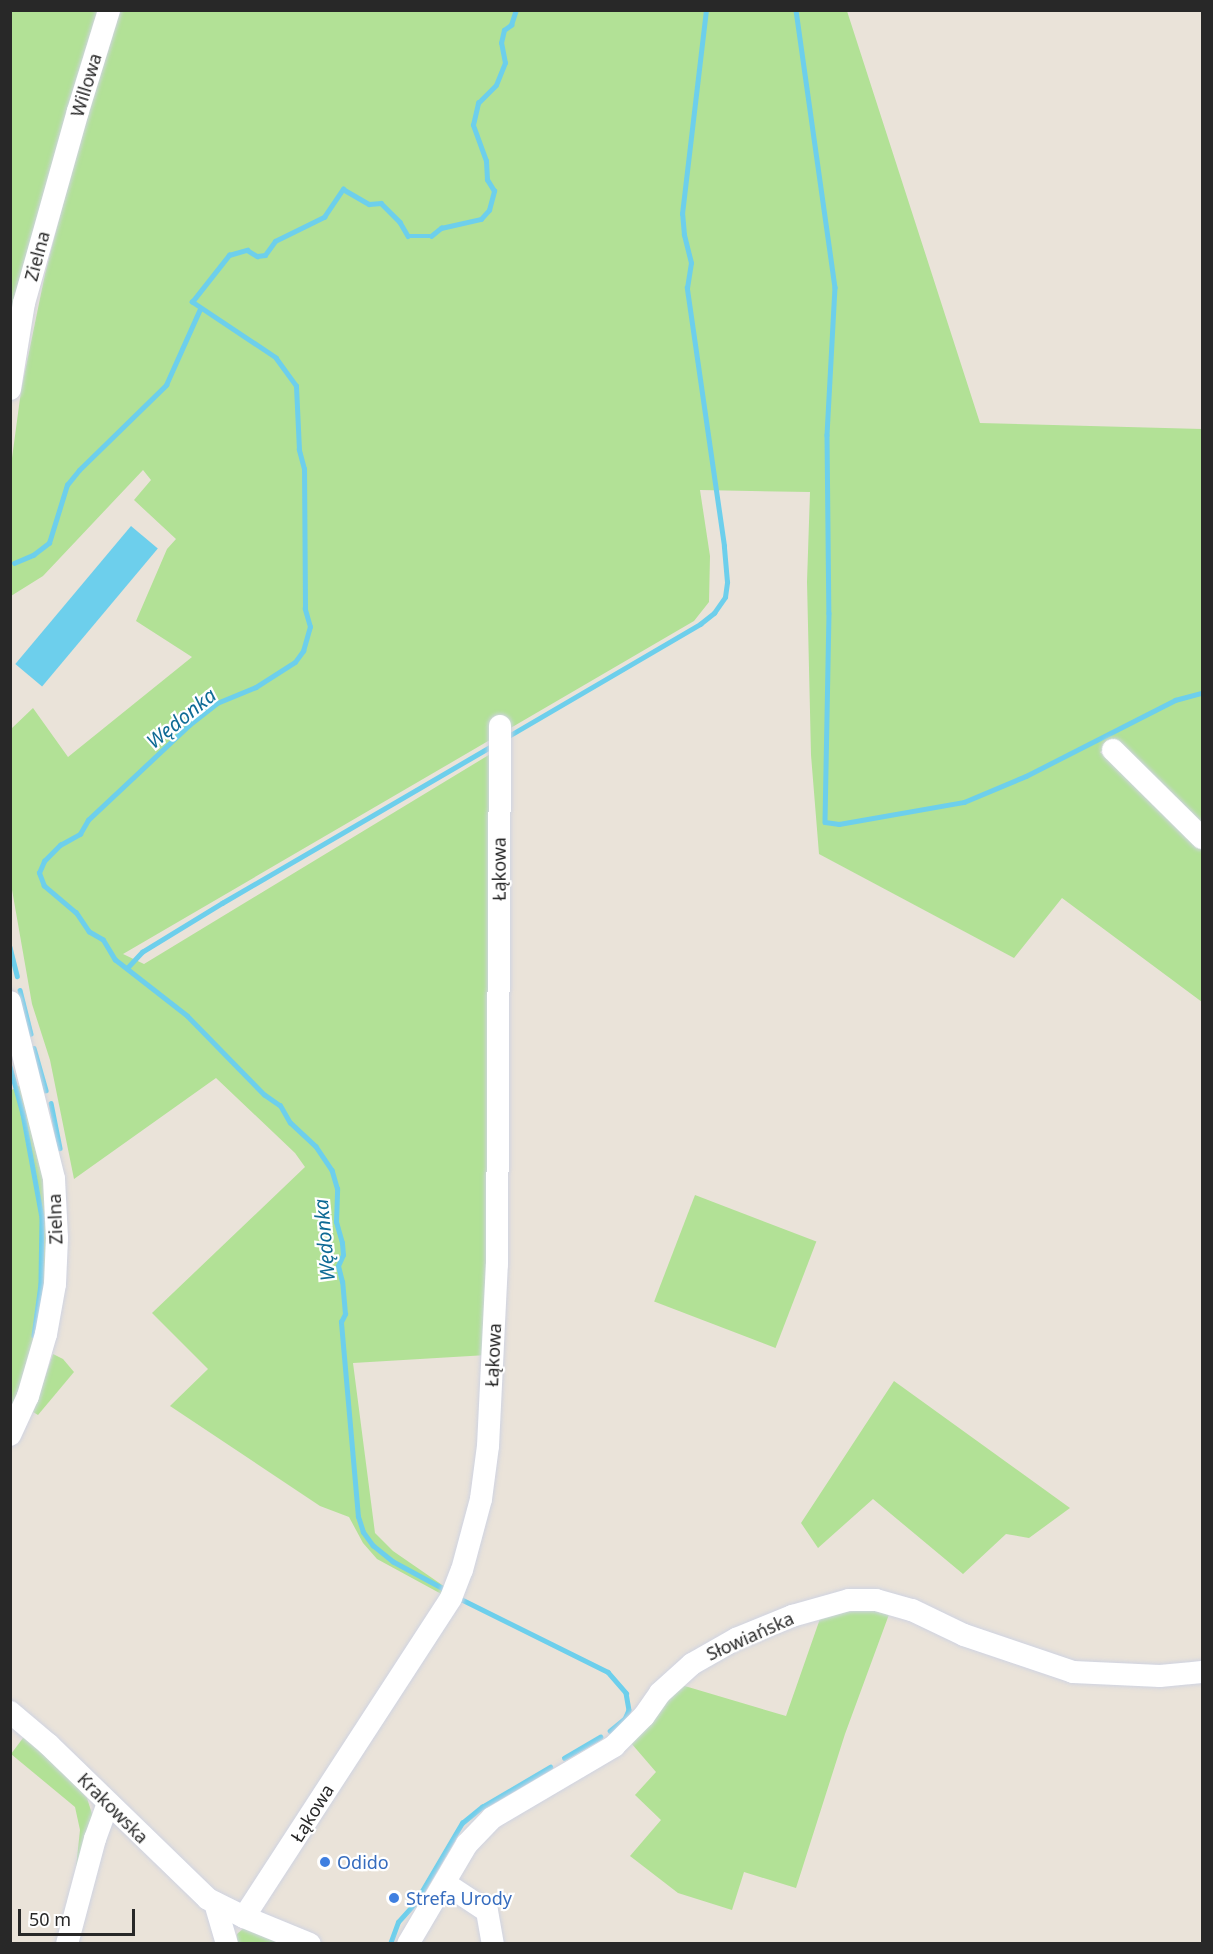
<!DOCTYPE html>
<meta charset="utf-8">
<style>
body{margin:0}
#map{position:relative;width:1213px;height:1954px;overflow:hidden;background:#eae3d9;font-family:"Noto Sans",sans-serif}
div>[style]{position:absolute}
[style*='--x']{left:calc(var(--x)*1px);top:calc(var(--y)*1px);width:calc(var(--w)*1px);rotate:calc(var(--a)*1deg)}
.green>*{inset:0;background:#b2e196;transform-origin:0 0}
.water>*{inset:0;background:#6dcfec;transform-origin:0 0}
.stream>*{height:4.5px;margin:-2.25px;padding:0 2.25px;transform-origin:2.25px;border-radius:2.25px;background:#6dcfec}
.roads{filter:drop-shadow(0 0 2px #cfd3e1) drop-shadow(0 0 2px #cfd3e1)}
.minor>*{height:22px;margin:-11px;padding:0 11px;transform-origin:11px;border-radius:11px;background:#fff}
.dots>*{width:16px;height:16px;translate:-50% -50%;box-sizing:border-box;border:3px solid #fff;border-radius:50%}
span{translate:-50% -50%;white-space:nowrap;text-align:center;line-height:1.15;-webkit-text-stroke:4.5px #fff;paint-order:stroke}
.street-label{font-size:18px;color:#282828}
.shop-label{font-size:18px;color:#366cbe}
.left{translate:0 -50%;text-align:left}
.water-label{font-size:20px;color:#0f6b95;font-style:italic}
.frame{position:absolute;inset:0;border:12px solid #282828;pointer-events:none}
.scale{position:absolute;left:18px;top:1909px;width:117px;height:27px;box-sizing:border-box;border:3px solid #282828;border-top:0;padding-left:8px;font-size:18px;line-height:21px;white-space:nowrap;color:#282828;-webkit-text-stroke:4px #fff;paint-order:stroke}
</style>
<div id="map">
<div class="green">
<i style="clip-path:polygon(11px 11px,101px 11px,11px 341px)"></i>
<i style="clip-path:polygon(120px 11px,847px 11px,980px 423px,1202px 429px,1202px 833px,1116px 745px,1100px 752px,1202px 845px,1202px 1002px,1062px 898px,1014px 958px,819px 854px,811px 755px,807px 582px,810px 492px,700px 490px,710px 556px,709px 602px,694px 621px,123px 954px,144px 964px,497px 750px,487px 1355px,353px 1363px,375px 1533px,393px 1551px,448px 1589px,445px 1596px,377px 1559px,363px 1543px,349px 1517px,320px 1506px,170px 1406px,208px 1369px,152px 1313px,305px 1167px,295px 1153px,216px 1078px,74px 1179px,50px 1060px,32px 1004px,11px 884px,11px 729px,33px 708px,68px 757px,192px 657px,136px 621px,167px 549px,176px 539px,134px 500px,151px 480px,143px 470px,43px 576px,11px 596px,10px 473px,21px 391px,45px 274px,92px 91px)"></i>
<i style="clip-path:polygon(22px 1084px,43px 1180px,49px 1243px,46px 1307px,11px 1416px,10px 1091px)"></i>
<i style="left:695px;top:1195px;width:130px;height:114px;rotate:21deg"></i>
<i style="clip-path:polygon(53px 1354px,63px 1359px,74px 1372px,38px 1415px,33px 1412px)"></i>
<i style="clip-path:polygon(894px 1381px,1070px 1508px,1029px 1538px,1006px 1534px,963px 1574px,873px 1499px,818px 1548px,801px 1523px)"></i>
<i style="clip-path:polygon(891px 1609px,845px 1734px,796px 1888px,744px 1872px,732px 1910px,678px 1893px,630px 1856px,661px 1820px,635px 1795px,656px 1772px,631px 1743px,678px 1684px,786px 1716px,822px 1613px)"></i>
<i style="clip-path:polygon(26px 1734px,87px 1798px,92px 1814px,91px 1830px,75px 1877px,80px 1830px,75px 1807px,11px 1754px)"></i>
<i style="clip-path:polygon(245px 1927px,284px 1943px,237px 1943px,237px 1934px)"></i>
</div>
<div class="water">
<i style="left:131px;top:526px;width:35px;height:180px;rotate:40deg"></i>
</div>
<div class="stream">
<i style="--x:796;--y:10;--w:280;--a:82"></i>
<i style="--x:835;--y:287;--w:148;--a:93.1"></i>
<i style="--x:827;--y:435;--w:178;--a:89.4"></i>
<i style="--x:829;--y:613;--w:209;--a:91.1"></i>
<i style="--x:825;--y:822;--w:14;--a:8"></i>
<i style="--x:839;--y:824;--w:127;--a:-10"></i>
<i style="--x:964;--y:802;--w:67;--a:-22.8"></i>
<i style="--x:1026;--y:776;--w:167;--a:-27"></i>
<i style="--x:1175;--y:700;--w:28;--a:-15"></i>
<i style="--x:14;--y:563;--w:21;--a:-23"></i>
<i style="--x:33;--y:555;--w:20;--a:-37"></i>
<i style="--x:49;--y:543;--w:61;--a:-72.8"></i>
<i style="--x:67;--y:485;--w:19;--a:-51"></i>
<i style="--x:79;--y:470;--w:122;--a:-44.3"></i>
<i style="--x:166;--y:385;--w:83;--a:-65.9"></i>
<i style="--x:507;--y:737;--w:224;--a:-30.3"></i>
<i style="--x:700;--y:624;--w:18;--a:-38"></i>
<i style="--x:714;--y:613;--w:19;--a:-55"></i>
<i style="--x:725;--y:597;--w:15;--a:-82"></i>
<i style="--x:727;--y:582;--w:36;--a:-95"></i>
<i style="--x:724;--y:546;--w:261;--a:-98.2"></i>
<i style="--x:687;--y:288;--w:25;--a:-81"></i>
<i style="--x:691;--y:263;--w:29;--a:-104"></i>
<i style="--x:684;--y:235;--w:21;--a:-95"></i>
<i style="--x:682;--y:214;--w:205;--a:-83.3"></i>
<i style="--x:10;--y:947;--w:30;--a:76"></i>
<i style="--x:127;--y:968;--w:22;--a:-47"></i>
<i style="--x:142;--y:952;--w:94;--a:-31.5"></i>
<i style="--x:222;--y:903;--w:314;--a:-30.2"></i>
<i style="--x:20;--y:990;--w:45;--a:76"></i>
<i style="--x:34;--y:1048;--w:44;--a:74.1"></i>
<i style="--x:10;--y:1066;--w:50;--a:74.8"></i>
<i style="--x:23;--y:1114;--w:106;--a:79.6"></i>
<i style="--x:42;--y:1218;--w:66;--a:90.9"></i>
<i style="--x:41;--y:1284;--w:52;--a:97.7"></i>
<i style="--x:51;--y:1103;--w:46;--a:78.7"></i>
<i style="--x:445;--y:1590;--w:59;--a:-151.7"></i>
<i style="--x:393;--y:1562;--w:26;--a:-141"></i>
<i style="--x:373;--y:1546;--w:17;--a:-126"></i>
<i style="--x:363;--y:1532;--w:16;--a:-108"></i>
<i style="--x:358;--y:1517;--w:196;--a:-95"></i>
<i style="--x:341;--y:1322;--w:9;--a:-63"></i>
<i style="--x:345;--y:1314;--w:32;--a:-95"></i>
<i style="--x:342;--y:1282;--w:16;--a:-104"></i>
<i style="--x:338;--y:1266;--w:12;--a:-66"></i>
<i style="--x:343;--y:1255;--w:12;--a:-95"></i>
<i style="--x:342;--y:1243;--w:22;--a:-106"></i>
<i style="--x:336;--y:1222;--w:33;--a:-88"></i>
<i style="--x:337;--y:1189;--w:19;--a:-106"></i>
<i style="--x:332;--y:1171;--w:29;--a:-124"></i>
<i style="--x:316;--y:1147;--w:35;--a:-137"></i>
<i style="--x:290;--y:1123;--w:20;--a:-120"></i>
<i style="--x:280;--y:1106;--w:19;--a:-145"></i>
<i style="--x:264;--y:1095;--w:110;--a:-134.3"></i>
<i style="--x:187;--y:1016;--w:91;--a:-142.1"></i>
<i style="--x:115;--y:960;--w:23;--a:-121"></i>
<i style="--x:103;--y:940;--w:16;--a:-150"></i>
<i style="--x:89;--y:932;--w:23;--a:-124"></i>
<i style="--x:76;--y:913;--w:42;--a:-139.8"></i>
<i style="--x:44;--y:886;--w:14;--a:-111"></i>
<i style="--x:39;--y:873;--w:13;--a:-67"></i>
<i style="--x:44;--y:861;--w:23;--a:-45"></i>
<i style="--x:60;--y:845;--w:23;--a:-29"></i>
<i style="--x:80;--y:834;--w:16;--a:-60"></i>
<i style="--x:88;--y:820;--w:139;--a:-43.2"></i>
<i style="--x:189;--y:725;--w:36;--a:-38"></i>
<i style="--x:217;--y:703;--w:42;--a:-22.3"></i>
<i style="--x:256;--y:687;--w:46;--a:-32.7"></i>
<i style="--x:295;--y:662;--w:14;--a:-54"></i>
<i style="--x:303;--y:651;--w:25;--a:-74"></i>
<i style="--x:310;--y:627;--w:19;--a:-106"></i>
<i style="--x:305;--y:609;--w:140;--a:-90.4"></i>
<i style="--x:304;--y:469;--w:20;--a:-105"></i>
<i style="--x:299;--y:450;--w:64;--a:-92.7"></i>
<i style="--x:296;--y:386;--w:34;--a:-126"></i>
<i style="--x:276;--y:358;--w:101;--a:-146.3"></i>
<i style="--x:192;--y:302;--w:60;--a:-51.8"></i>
<i style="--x:229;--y:255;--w:19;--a:-16"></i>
<i style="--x:247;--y:250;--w:12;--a:31"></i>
<i style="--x:257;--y:256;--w:8;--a:-7"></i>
<i style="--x:265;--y:255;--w:17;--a:-54"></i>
<i style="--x:275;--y:241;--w:55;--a:-26.1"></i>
<i style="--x:324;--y:217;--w:34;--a:-56"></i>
<i style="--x:343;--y:189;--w:30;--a:30"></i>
<i style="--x:369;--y:204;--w:12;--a:-5"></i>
<i style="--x:381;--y:203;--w:27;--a:45"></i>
<i style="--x:400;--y:222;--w:16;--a:60"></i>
<i style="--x:408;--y:236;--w:23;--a:0"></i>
<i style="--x:431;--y:236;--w:13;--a:-39"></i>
<i style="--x:441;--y:228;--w:41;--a:-12.7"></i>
<i style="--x:481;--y:219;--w:12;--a:-48"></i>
<i style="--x:489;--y:210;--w:20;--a:-75"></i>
<i style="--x:494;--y:191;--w:13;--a:-122"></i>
<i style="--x:487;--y:180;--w:19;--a:-93"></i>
<i style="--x:486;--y:161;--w:38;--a:-110"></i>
<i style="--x:473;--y:125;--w:23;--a:-77"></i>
<i style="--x:478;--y:103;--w:25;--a:-45"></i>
<i style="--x:496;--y:85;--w:24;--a:-68"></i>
<i style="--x:505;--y:63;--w:20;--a:-101"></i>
<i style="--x:501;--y:43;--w:13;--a:-77"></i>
<i style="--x:504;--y:30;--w:9;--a:-36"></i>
<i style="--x:511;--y:25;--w:16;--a:-72"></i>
<i style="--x:459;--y:1598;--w:166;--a:26.4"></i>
<i style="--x:608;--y:1672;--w:28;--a:49"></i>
<i style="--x:626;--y:1693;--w:17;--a:80"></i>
<i style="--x:629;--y:1710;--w:10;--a:114"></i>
<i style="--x:625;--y:1719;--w:19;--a:141"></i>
<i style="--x:564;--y:1758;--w:42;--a:-30.3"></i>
<i style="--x:390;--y:1944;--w:23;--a:-70"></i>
<i style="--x:398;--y:1922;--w:25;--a:-48"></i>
<i style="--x:415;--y:1903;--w:93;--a:-59.6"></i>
<i style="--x:462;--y:1823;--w:26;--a:-39"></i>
<i style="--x:482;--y:1807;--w:79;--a:-30.5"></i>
</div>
<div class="roads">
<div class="minor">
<i style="--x:10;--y:389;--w:87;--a:-80.8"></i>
<i style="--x:24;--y:303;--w:199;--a:-74.3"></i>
<i style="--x:78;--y:111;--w:106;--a:-72.9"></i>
<i style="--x:1113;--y:750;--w:125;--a:44.7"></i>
<i style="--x:10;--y:1002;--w:182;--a:76"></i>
<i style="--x:54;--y:1179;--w:59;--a:87.1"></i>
<i style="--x:57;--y:1238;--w:46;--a:92.5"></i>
<i style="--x:55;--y:1284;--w:51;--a:100.2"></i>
<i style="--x:46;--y:1334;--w:65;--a:106.2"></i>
<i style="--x:28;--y:1396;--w:43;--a:114.8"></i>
<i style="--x:10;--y:1712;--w:50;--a:40.1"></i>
<i style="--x:48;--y:1744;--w:223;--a:44.1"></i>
<i style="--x:208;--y:1899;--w:40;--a:26.6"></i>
<i style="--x:244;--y:1917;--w:71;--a:22.2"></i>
<i style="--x:446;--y:1884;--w:49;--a:33.4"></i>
<i style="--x:487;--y:1911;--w:34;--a:80"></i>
<i style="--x:215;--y:1903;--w:43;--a:73.7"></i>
<i style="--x:244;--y:1917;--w:380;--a:-57"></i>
<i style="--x:451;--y:1598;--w:30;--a:-69"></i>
<i style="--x:462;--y:1570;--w:73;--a:-75"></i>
<i style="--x:481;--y:1499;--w:53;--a:-82.5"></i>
<i style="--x:488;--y:1446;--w:182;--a:-87.2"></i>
<i style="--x:497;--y:1264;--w:538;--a:-89.68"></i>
<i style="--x:67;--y:1944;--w:109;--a:-75.1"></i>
<i style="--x:95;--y:1839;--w:38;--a:-70"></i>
<i style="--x:408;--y:1944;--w:116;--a:-59.5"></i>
<i style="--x:467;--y:1844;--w:36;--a:-46"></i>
<i style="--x:492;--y:1818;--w:142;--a:-30.5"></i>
<i style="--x:614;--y:1746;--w:42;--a:-45"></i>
<i style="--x:644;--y:1716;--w:28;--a:-55"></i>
<i style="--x:660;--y:1693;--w:43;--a:-42.2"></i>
<i style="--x:692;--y:1664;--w:51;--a:-29.6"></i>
<i style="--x:736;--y:1639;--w:61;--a:-22.3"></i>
<i style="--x:792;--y:1616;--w:59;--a:-15.7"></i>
<i style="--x:849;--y:1600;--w:27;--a:0"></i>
<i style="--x:876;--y:1600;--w:37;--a:16"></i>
<i style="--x:912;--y:1610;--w:58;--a:25.7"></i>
<i style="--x:964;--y:1635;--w:115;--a:18.7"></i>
<i style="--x:1073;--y:1672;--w:87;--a:2.6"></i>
<i style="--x:1160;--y:1676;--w:42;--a:-5.4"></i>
</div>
</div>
<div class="dots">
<i style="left:325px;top:1862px;background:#3f7fe0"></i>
<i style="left:394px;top:1898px;background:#3f7fe0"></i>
</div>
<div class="street-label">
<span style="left:86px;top:85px;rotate:-73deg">Willowa</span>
<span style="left:37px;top:256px;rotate:-75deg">Zielna</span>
<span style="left:499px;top:869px;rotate:-90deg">Łąkowa</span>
<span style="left:55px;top:1219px;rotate:-92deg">Zielna</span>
<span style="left:493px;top:1355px;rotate:-87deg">Łąkowa</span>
<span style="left:750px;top:1636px;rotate:-24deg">Słowiańska</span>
<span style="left:113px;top:1808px;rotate:45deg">Krakowska</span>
<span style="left:312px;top:1813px;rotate:-58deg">Łąkowa</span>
</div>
<div class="shop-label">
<span class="left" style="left:337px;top:1862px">Odido</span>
<span class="left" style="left:406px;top:1898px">Strefa Urody</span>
</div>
<div class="water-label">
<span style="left:181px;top:718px;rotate:-39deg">Wędonka</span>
<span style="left:324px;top:1240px;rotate:-95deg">Wędonka</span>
</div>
<div class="frame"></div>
<div class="scale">50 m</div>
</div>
